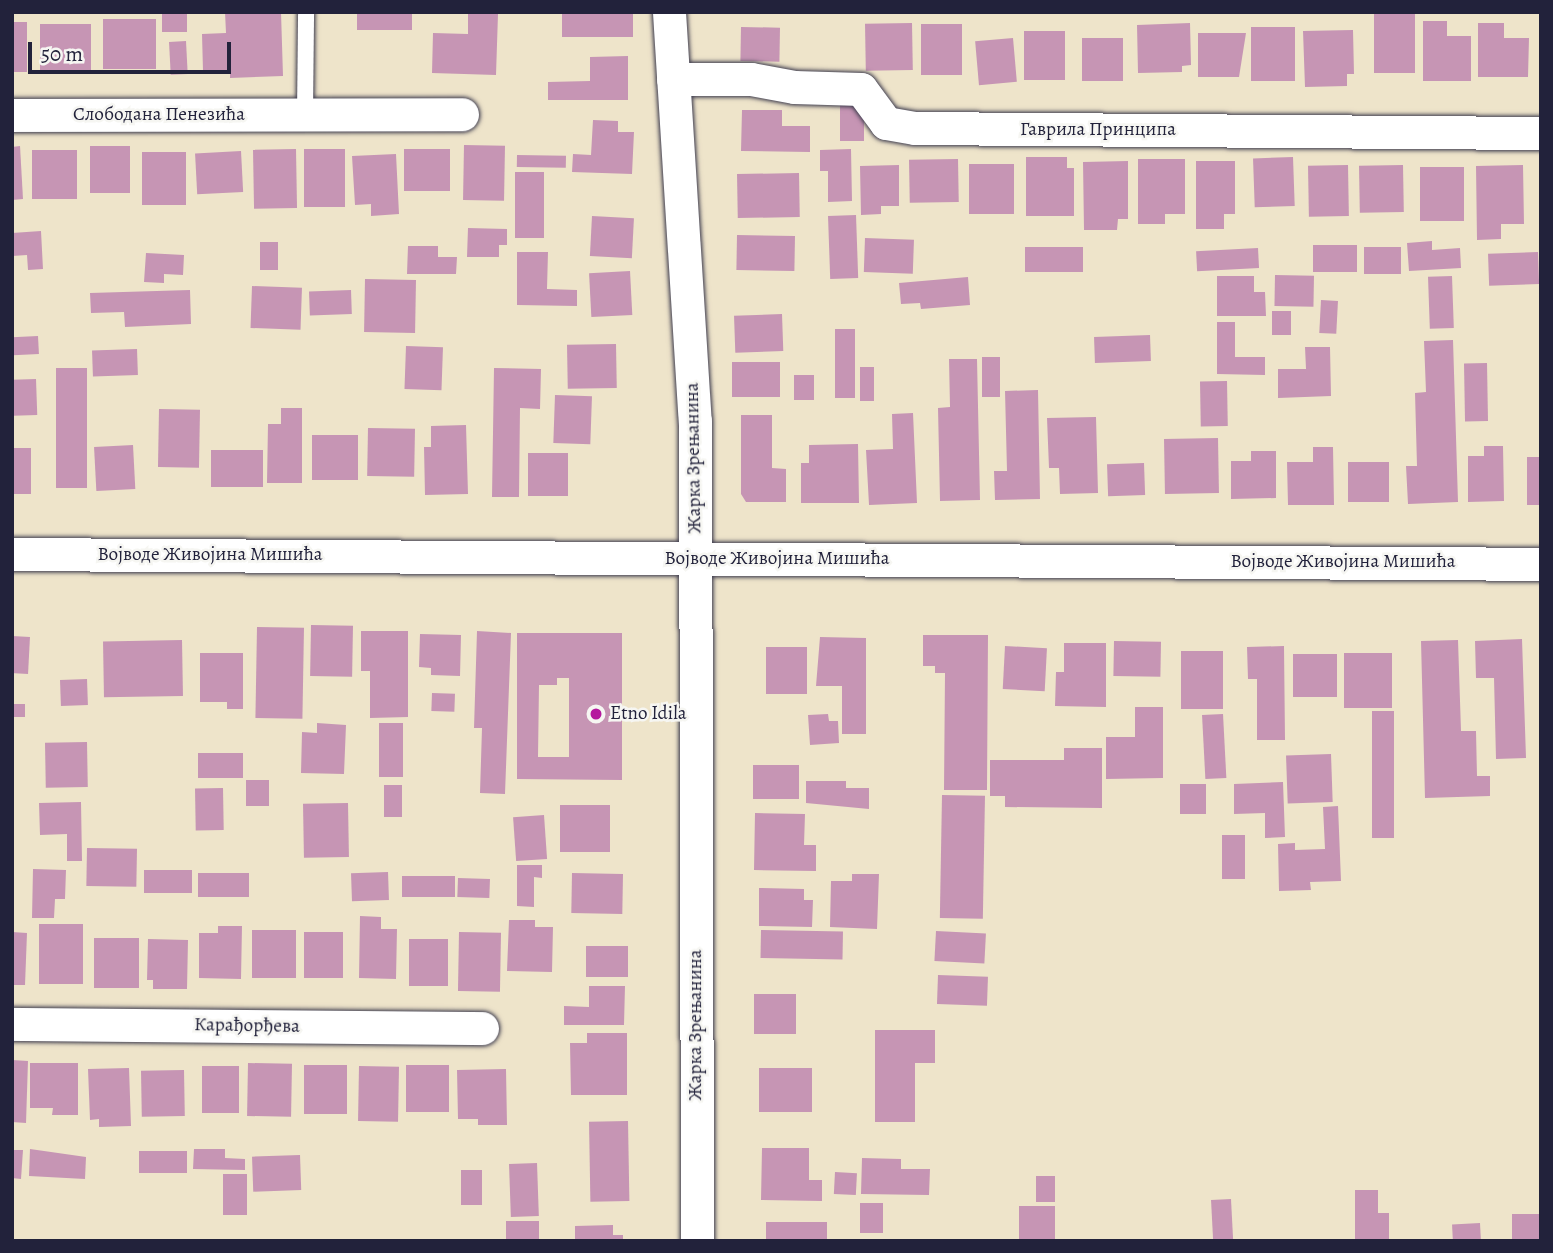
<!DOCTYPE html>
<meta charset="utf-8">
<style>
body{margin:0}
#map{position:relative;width:1553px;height:1253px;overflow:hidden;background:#eee4ca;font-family:Alegreya,serif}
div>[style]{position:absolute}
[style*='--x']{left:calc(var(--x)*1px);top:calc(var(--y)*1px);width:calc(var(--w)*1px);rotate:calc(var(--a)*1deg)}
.building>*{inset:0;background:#c695b4;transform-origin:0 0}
.roads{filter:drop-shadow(0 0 2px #413f50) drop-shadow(0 0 2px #413f50)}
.lane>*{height:16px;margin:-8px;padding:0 8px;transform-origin:8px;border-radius:8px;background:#fff}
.street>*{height:33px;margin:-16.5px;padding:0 16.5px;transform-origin:16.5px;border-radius:16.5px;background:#fff}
.dots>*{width:19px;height:19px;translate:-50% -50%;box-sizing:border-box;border:4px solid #f6f6f2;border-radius:50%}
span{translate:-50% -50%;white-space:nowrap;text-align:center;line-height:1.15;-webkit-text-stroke:5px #f6f6f2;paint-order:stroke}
.street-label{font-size:19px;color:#22223b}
.poi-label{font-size:19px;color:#22223b}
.left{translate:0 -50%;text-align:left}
.frame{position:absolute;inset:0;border:14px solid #22223b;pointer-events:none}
.scale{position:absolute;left:28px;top:42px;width:203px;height:32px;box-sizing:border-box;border:4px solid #22223b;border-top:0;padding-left:9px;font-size:21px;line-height:24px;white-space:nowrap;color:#22223b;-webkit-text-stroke:5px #f6f6f2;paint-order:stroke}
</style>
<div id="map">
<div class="building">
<i style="left:162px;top:12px;width:25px;height:20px"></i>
<i style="clip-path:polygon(225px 12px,281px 12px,283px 76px,230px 78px,230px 71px,203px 71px,202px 34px,226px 33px)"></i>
<i style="left:357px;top:12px;width:55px;height:18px"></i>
<i style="left:562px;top:12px;width:71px;height:25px"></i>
<i style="left:1374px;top:12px;width:41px;height:61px"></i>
<i style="clip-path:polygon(468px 13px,498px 14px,496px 75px,432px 73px,433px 33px,468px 34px)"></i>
<i style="left:156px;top:19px;width:50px;height:53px;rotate:90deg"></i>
<i style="clip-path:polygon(1423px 21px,1447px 21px,1447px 36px,1471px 36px,1471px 81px,1423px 81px)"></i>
<i style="left:12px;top:22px;width:15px;height:50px"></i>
<i style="left:912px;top:23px;width:47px;height:47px;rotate:89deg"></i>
<i style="clip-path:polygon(1190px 23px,1191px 65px,1182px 66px,1182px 72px,1138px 73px,1137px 25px)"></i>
<i style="clip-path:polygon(1478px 23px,1504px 23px,1504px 38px,1529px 38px,1528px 77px,1478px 77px)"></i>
<i style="left:91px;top:24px;width:46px;height:51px;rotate:90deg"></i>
<i style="left:921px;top:24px;width:41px;height:51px"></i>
<i style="left:741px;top:27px;width:39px;height:34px;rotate:1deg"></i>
<i style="left:1251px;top:27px;width:44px;height:54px"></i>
<i style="clip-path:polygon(1353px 30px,1354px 74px,1347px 74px,1347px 86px,1305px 87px,1303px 31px)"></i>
<i style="left:1024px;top:31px;width:41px;height:49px"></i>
<i style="clip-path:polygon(1198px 33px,1246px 33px,1239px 77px,1198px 77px)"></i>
<i style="left:1013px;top:38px;width:44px;height:38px;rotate:85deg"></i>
<i style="left:1082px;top:38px;width:41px;height:43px"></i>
<i style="left:186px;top:41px;width:33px;height:17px;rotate:87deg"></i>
<i style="clip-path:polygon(628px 56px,628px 100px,548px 100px,548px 82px,590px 81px,590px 57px)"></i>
<i style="left:840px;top:100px;width:24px;height:41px"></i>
<i style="clip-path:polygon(742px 110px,782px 110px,782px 126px,810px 126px,810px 152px,741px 151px)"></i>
<i style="clip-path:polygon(593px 120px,618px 121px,618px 132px,634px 132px,632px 174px,572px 172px,573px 154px,591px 155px)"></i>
<i style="left:464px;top:145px;width:41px;height:55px;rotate:1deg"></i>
<i style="clip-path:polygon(20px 146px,23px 199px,12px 200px,12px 147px)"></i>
<i style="left:90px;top:146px;width:40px;height:47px"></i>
<i style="left:296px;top:149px;width:59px;height:43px;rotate:89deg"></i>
<i style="left:304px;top:149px;width:41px;height:58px"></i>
<i style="left:404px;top:149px;width:46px;height:42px"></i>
<i style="clip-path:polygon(851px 149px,852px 201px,828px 202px,828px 171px,820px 171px,820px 150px)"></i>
<i style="left:32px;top:150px;width:45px;height:49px"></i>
<i style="left:241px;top:151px;width:41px;height:46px;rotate:87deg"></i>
<i style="left:142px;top:152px;width:44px;height:53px"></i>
<i style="clip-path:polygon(396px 154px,399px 214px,371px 216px,371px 204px,355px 205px,352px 156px)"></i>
<i style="left:517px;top:155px;width:49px;height:12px;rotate:1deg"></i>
<i style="clip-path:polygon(1026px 157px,1067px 157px,1067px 168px,1074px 168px,1074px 216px,1026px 216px)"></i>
<i style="left:1293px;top:157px;width:49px;height:40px;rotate:88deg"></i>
<i style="left:958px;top:159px;width:43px;height:49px;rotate:89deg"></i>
<i style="clip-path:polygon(1138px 159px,1185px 159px,1185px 214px,1165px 214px,1165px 224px,1138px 224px)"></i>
<i style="clip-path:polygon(1128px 161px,1128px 219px,1118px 219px,1117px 230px,1084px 230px,1083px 162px)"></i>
<i style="clip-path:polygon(1196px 161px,1235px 161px,1235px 214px,1224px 214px,1224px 229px,1196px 229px)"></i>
<i style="left:969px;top:164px;width:45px;height:50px"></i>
<i style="clip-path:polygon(899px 165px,899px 206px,881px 206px,881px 214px,861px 215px,860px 166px)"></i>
<i style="left:1348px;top:165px;width:51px;height:40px;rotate:89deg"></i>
<i style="left:1403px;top:165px;width:47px;height:44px;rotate:89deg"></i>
<i style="clip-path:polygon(1523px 165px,1524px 224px,1501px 224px,1501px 239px,1477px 240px,1476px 166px)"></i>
<i style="left:1420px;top:167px;width:44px;height:54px"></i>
<i style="left:515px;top:172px;width:29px;height:66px"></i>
<i style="left:799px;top:173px;width:44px;height:62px;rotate:89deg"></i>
<i style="left:856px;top:215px;width:63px;height:28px;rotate:88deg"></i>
<i style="left:592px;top:216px;width:42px;height:40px;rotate:3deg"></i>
<i style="clip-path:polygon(468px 228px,507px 229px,507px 245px,499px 245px,499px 257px,467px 257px)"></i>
<i style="clip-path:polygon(41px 231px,43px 269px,28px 270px,27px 255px,12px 256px,12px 233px)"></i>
<i style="left:737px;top:235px;width:58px;height:35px;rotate:1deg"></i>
<i style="left:865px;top:238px;width:49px;height:34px;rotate:2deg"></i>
<i style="clip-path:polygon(1432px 241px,1432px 250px,1460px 248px,1461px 268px,1409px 271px,1407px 243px)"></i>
<i style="left:260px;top:242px;width:18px;height:28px"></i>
<i style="left:1313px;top:245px;width:44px;height:27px"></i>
<i style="clip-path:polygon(408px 246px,438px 246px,438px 257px,457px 257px,456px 274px,407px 274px)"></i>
<i style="left:1025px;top:247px;width:58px;height:25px"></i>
<i style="left:1401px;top:247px;width:27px;height:37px;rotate:90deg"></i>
<i style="left:1258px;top:248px;width:20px;height:62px;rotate:87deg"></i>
<i style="clip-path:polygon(517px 252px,548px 252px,547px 289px,577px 290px,577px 306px,517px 305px)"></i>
<i style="left:1538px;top:252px;width:32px;height:50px;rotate:88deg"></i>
<i style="clip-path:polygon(146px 253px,184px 255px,183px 275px,164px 274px,164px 283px,144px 282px)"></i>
<i style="left:630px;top:271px;width:44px;height:41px;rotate:87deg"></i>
<i style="left:1275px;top:275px;width:39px;height:31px;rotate:1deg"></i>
<i style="clip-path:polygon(1217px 276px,1254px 276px,1254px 292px,1265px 292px,1266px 316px,1217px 316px)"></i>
<i style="left:1452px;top:276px;width:52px;height:24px;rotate:88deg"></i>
<i style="clip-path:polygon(968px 277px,970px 305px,921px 309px,920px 303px,901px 304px,899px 283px)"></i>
<i style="left:365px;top:279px;width:51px;height:53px;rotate:1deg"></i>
<i style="left:252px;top:286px;width:50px;height:42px;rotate:2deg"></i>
<i style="clip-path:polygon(190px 290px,191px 324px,125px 327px,124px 312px,91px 313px,90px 293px)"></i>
<i style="left:351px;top:290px;width:24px;height:42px;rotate:88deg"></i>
<i style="left:1321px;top:300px;width:17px;height:33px;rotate:3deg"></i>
<i style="left:1272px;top:311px;width:19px;height:24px"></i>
<i style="left:782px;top:314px;width:37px;height:48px;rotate:88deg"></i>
<i style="clip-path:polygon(1217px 322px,1235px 322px,1235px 357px,1265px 357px,1265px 375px,1217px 374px)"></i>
<i style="left:835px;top:329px;width:20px;height:69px"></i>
<i style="left:1150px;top:335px;width:26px;height:56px;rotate:88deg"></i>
<i style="left:38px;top:336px;width:18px;height:26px;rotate:87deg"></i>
<i style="clip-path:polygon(1453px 340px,1458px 502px,1408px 504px,1406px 466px,1417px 466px,1415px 393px,1426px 392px,1424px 341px)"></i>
<i style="left:616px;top:344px;width:44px;height:49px;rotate:89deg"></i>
<i style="left:406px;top:346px;width:37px;height:43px;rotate:2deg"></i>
<i style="clip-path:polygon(1305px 347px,1330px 347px,1331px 396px,1278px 398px,1278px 369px,1306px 369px)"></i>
<i style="left:137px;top:349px;width:26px;height:45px;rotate:88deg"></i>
<i style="left:982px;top:357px;width:18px;height:40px"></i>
<i style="clip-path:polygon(949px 359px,977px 359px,980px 500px,940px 501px,938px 408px,950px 407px)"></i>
<i style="left:780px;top:362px;width:35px;height:48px;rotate:90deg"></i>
<i style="left:1487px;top:363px;width:58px;height:23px;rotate:89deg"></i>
<i style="left:860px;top:367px;width:14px;height:34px"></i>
<i style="left:56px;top:368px;width:31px;height:120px"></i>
<i style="clip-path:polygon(494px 368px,541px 369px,540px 409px,520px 408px,519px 497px,492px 497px)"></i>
<i style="left:794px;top:375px;width:20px;height:25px"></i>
<i style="left:36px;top:379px;width:36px;height:24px;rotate:88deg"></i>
<i style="left:1227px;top:381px;width:45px;height:27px;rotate:89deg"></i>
<i style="clip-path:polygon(1038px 390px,1040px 499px,995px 500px,994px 471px,1007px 471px,1005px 391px)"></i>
<i style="left:555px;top:395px;width:37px;height:48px;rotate:2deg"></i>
<i style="clip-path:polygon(281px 408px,302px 408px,302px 483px,267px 483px,268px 424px,281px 424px)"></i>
<i style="left:159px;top:409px;width:41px;height:58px;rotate:1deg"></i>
<i style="clip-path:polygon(913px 413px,917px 503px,869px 505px,866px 450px,893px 449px,892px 414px)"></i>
<i style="clip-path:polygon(741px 415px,772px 415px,772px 468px,786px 469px,786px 502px,746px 502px,741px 494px)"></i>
<i style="clip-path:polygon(1096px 417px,1098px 493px,1060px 494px,1059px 468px,1049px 468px,1047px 418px)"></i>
<i style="clip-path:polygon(466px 425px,468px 494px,425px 495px,424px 447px,431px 447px,431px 426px)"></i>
<i style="left:368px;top:428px;width:47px;height:48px;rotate:1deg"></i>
<i style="left:312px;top:435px;width:46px;height:45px"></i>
<i style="left:1218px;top:438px;width:55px;height:54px;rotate:89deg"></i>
<i style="clip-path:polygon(858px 444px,859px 503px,801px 503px,801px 463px,809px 463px,809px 445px)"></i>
<i style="left:133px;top:445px;width:44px;height:39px;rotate:87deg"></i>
<i style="clip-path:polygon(1484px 446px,1503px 446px,1504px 501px,1468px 502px,1468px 456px,1484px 456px)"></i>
<i style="clip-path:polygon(1313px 447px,1333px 447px,1334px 505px,1288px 505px,1287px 462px,1313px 462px)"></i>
<i style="left:12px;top:448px;width:19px;height:46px"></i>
<i style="left:211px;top:450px;width:52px;height:37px"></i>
<i style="clip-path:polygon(1251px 451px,1276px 451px,1276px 498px,1231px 499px,1231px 461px,1251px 461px)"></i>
<i style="left:568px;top:453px;width:43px;height:40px;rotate:90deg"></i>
<i style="left:1527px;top:457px;width:14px;height:48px"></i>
<i style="left:1389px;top:462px;width:40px;height:41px;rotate:90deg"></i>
<i style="left:1144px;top:463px;width:32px;height:37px;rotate:88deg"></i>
<i style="left:311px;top:625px;width:42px;height:51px;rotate:1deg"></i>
<i style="left:257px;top:627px;width:47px;height:91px;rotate:1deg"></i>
<i style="clip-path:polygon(361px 631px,408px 631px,408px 717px,370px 718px,370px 671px,361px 671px)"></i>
<i style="clip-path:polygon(477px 631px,511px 633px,505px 794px,480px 793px,482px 728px,474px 728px)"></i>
<i style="clip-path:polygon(evenodd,517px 633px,622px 633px,622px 780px,517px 779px,517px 633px,557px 678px,569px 678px,569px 757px,538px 757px,539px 685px,557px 685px,557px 678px)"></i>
<i style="clip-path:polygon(420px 634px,461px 635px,460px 676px,431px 675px,431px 668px,419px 667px)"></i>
<i style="clip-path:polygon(923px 635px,988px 635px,987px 790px,944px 790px,945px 673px,935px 673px,935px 666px,923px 666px)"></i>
<i style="left:12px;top:636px;width:18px;height:37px;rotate:3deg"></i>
<i style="clip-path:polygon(820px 637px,866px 638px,866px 734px,842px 734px,842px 686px,816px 686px)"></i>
<i style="clip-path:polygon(1522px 639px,1526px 758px,1496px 759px,1494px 678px,1476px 678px,1475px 641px)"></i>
<i style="left:182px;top:640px;width:56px;height:79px;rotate:89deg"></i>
<i style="clip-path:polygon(1458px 640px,1461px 731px,1476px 731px,1477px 776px,1490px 776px,1490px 796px,1425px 798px,1421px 641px)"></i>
<i style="left:1114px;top:641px;width:47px;height:35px;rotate:1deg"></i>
<i style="clip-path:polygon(1064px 643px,1106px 643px,1106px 707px,1055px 706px,1056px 672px,1064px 672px)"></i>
<i style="left:1005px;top:646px;width:42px;height:43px;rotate:3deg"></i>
<i style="clip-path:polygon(1284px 646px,1285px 740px,1257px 740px,1257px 679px,1248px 679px,1247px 647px)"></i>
<i style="left:766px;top:647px;width:41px;height:47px"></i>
<i style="left:1181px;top:651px;width:42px;height:58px"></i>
<i style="clip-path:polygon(200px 653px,243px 653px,243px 709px,227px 709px,227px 702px,200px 702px)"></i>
<i style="left:1344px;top:653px;width:48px;height:55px"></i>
<i style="left:1293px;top:654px;width:44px;height:43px"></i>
<i style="left:87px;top:679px;width:26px;height:27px;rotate:88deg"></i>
<i style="left:432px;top:693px;width:23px;height:18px;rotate:2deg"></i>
<i style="left:12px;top:704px;width:13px;height:13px"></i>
<i style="clip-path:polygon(1135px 707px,1163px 707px,1163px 778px,1106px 779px,1106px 737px,1135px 737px)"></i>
<i style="left:1372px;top:711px;width:22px;height:127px"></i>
<i style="clip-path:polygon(828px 714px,829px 721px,838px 721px,839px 743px,810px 745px,808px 715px)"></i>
<i style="left:1223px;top:714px;width:64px;height:21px;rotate:87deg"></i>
<i style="clip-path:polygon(317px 723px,346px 725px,344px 774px,301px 773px,302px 732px,317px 733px)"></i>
<i style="left:403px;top:723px;width:54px;height:24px;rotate:90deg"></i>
<i style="left:87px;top:742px;width:45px;height:42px;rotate:89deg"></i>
<i style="clip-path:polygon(1064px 748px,1102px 748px,1102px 808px,1005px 807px,1005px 796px,990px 796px,990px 760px,1064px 760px)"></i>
<i style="left:198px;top:753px;width:45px;height:25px"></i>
<i style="left:1331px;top:754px;width:48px;height:45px;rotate:88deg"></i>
<i style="left:753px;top:765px;width:46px;height:34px"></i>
<i style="left:246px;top:780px;width:23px;height:26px"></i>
<i style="clip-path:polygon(806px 781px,846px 781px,846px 788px,869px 788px,869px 809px,806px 803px)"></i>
<i style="clip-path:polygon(1283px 782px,1285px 837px,1265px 838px,1265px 813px,1234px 814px,1234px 784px)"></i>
<i style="left:1180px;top:784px;width:26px;height:30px"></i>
<i style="left:384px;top:785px;width:18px;height:32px"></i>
<i style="left:223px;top:788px;width:42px;height:28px;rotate:89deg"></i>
<i style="left:942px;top:795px;width:43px;height:123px;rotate:1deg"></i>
<i style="clip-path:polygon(81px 802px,82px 861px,67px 861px,67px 834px,40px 835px,39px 803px)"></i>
<i style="left:348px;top:803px;width:54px;height:45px;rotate:89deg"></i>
<i style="left:560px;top:805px;width:50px;height:47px"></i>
<i style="clip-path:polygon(1338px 806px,1341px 881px,1310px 882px,1311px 890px,1279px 891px,1278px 844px,1295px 843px,1295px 850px,1325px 849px,1323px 807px)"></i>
<i style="clip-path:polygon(755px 813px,805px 814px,804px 845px,816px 845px,816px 871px,754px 870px)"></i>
<i style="left:544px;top:815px;width:44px;height:31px;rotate:86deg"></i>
<i style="left:1222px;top:835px;width:23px;height:44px"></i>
<i style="left:87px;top:848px;width:50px;height:38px;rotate:1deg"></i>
<i style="clip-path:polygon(517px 865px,542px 865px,542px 878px,534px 877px,534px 907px,517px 906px)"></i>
<i style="clip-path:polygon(33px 869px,66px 870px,65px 899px,55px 899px,54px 918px,32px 918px)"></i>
<i style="left:144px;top:870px;width:48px;height:23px"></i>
<i style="left:388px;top:872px;width:28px;height:37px;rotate:88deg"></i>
<i style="left:249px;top:873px;width:24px;height:51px;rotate:90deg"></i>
<i style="left:572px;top:873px;width:51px;height:40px;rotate:1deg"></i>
<i style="clip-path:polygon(852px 874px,879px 874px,877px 929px,830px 927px,831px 881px,852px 881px)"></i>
<i style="left:455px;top:876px;width:21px;height:53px;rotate:90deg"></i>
<i style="left:458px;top:878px;width:32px;height:19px;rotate:2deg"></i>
<i style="clip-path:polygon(759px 888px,804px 889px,804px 900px,813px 900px,812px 927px,759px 926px)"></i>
<i style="clip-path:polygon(360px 916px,381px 917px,381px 929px,397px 929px,396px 979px,359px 978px)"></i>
<i style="clip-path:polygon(509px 920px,535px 920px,535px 927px,553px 927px,552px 972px,507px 971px)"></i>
<i style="left:39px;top:924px;width:44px;height:60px"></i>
<i style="clip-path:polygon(218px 926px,242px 926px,241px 979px,199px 978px,199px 933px,218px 933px)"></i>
<i style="left:252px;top:930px;width:44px;height:48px"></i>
<i style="left:761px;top:930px;width:82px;height:28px;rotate:1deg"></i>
<i style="left:936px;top:931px;width:50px;height:30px;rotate:3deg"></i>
<i style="clip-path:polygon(12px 932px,27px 933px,25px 985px,12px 985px)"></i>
<i style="left:304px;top:932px;width:39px;height:46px"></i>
<i style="left:459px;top:932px;width:42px;height:59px;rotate:1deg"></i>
<i style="left:94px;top:938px;width:45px;height:50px"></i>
<i style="clip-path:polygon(148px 939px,188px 940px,187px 989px,153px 989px,153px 980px,147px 980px)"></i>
<i style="left:409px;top:939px;width:39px;height:47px"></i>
<i style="left:586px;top:946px;width:42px;height:31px"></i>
<i style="left:938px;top:975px;width:50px;height:29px;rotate:2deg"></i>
<i style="clip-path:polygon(589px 986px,625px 986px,624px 1025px,564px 1025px,564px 1006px,589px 1007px)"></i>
<i style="left:754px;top:994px;width:42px;height:40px"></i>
<i style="clip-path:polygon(875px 1030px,935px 1030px,935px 1063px,915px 1063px,915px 1122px,875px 1122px)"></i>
<i style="clip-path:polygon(587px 1033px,627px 1033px,627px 1095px,571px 1095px,570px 1043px,587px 1043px)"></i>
<i style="clip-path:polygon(12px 1060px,28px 1061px,26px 1123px,12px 1122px)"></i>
<i style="clip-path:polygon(30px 1063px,78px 1063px,78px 1115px,52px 1115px,53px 1108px,30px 1108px)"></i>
<i style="left:248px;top:1063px;width:44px;height:53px;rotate:1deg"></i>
<i style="left:304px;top:1065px;width:43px;height:49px"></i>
<i style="left:406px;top:1065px;width:43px;height:47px"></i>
<i style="left:202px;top:1066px;width:37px;height:47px"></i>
<i style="left:359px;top:1066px;width:40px;height:55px;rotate:1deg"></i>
<i style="clip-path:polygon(129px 1068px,131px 1126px,99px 1127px,99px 1119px,90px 1120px,88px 1069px)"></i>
<i style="left:759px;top:1068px;width:53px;height:44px"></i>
<i style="clip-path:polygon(506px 1069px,507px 1125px,478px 1125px,478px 1119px,458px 1119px,457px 1070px)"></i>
<i style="left:184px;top:1070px;width:46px;height:43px;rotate:89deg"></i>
<i style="left:628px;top:1121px;width:80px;height:39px;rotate:89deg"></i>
<i style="clip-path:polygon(762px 1148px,809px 1148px,809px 1180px,822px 1180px,822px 1201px,761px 1200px)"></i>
<i style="clip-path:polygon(30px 1149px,86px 1157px,85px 1179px,29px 1176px)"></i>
<i style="clip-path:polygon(194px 1149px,225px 1149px,225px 1158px,245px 1159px,245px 1170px,193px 1169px)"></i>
<i style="clip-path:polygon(12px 1150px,23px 1150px,21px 1179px,12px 1178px)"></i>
<i style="left:139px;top:1151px;width:48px;height:22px"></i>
<i style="left:300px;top:1155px;width:35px;height:48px;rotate:88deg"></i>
<i style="clip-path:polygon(862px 1158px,901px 1159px,901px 1169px,930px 1169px,929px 1195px,861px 1194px)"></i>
<i style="left:537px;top:1163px;width:53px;height:28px;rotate:88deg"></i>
<i style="left:461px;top:1170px;width:21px;height:35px"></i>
<i style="left:835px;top:1172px;width:22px;height:22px;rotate:3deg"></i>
<i style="left:223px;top:1174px;width:24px;height:41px"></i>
<i style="left:1036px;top:1176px;width:19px;height:26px"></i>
<i style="clip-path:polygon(1355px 1190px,1378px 1190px,1378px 1213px,1389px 1213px,1389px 1241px,1355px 1241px)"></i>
<i style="left:1231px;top:1199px;width:42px;height:20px;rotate:87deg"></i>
<i style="left:860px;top:1203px;width:23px;height:30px"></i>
<i style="left:1019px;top:1206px;width:36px;height:35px"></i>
<i style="left:1512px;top:1214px;width:29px;height:27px"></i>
<i style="left:539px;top:1221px;width:20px;height:33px;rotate:90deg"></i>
<i style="left:827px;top:1222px;width:19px;height:61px;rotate:90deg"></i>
<i style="left:1480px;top:1223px;width:18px;height:28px;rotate:87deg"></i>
<i style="clip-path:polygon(613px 1225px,613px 1235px,623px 1235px,623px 1241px,575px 1241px,575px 1226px)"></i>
</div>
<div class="roads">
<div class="lane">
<i style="--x:305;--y:114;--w:102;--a:-89.4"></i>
</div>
<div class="street">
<i style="--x:669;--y:12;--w:410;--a:86.4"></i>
<i style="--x:695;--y:421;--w:820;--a:89.86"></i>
<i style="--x:673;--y:79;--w:78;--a:0"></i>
<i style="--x:751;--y:79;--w:44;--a:10.5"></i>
<i style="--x:794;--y:87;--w:67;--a:1.7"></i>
<i style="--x:861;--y:89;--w:42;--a:53.7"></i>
<i style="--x:886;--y:123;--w:29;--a:10"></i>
<i style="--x:915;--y:128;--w:626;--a:0.46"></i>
<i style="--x:12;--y:115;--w:450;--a:-0.1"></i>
<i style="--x:12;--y:554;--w:1529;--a:0.37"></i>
<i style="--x:12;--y:1024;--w:470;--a:0.5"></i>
</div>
</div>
<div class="dots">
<i style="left:596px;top:714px;background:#b5179e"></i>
</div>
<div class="street-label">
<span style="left:159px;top:115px">Слободана Пенезића</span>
<span style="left:1098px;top:130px">Гаврила Принципа</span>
<span style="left:694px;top:458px;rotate:-91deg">Жарка Зрењанина</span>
<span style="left:210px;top:555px">Војводе Живојина Мишића</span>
<span style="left:777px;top:559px">Војводе Живојина Мишића</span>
<span style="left:1343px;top:562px">Војводе Живојина Мишића</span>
<span style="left:696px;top:1025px;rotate:-90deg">Жарка Зрењанина</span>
<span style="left:247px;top:1026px;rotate:1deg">Карађорђева</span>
</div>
<div class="poi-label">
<span class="left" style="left:610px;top:714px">Etno Idila</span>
</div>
<div class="frame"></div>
<div class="scale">50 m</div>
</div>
